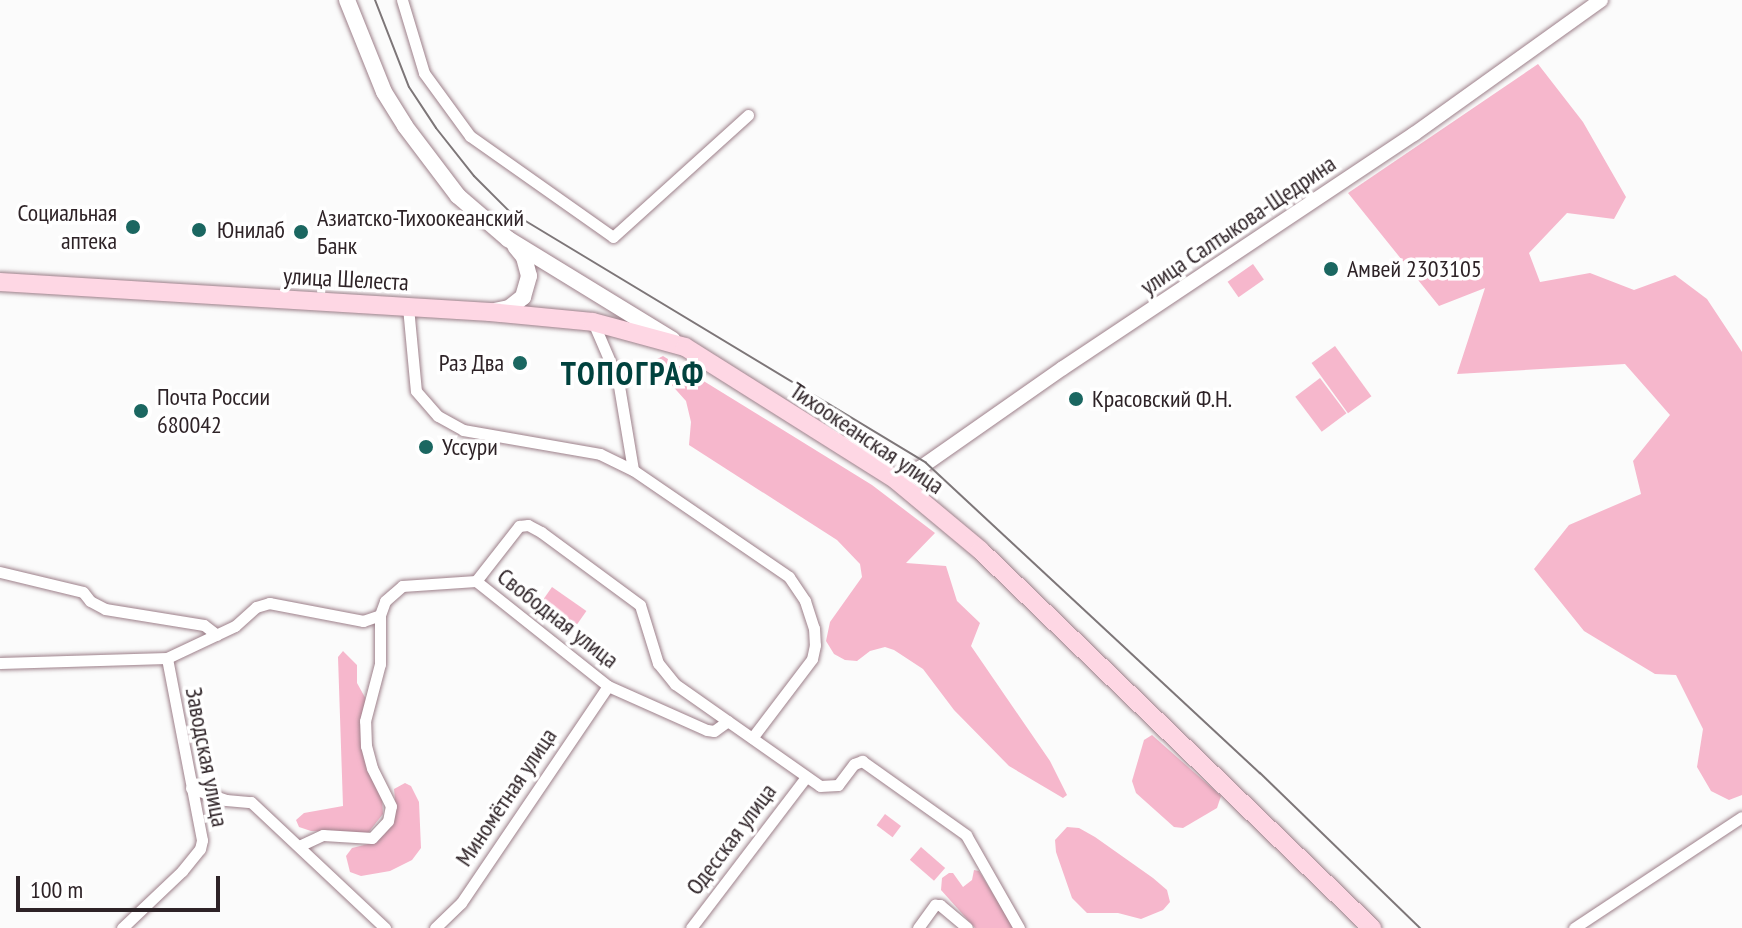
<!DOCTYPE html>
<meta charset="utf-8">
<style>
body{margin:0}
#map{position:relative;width:1742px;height:928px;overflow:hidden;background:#fbfbfb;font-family:"PT Sans Narrow",sans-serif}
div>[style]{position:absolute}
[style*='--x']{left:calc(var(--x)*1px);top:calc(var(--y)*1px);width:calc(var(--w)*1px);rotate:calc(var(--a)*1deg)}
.green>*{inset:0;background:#f6b7cc;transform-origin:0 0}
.roads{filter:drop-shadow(0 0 2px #9d808a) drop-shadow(0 0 2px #9d808a)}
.minor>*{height:11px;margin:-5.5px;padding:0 5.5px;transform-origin:5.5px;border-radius:5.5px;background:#fff}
.tertiary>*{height:14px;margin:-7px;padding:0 7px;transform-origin:7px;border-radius:7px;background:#fff}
.secondary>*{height:16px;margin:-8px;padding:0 8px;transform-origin:8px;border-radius:8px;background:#fff}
.primary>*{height:18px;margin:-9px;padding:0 9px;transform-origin:9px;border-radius:9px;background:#fed7e4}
.tram>*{height:2px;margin:-1px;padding:0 1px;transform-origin:1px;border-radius:1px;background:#7d7678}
.dots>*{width:22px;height:22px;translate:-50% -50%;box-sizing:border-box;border:4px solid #fff;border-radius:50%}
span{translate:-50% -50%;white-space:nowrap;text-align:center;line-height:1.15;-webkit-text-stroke:7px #fff;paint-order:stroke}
.poi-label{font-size:24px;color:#2e2327}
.right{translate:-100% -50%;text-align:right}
.left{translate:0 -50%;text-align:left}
.street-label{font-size:24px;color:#2e2327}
.district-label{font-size:32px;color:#00423e;font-weight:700;letter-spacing:2px}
.scale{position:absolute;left:16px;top:876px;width:204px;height:36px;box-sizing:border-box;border:4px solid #2e2327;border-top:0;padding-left:10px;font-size:24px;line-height:28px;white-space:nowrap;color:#2e2327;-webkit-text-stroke:6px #fff;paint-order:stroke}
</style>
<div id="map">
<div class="green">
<i style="clip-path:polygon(1538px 64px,1583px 122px,1626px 197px,1614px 219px,1567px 213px,1529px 253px,1540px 282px,1590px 273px,1634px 290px,1675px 275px,1707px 299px,1742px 352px,1742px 795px,1729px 800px,1711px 791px,1697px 767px,1703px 729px,1676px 675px,1655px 674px,1584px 631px,1534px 569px,1569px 525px,1641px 494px,1633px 461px,1670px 415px,1625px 364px,1457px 374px,1485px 288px,1439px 306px,1348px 193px)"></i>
<i style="left:1253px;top:264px;width:19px;height:31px;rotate:55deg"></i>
<i style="left:1335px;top:346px;width:62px;height:29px;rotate:54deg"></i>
<i style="clip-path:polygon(663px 356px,872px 485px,935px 533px,906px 563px,946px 566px,957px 601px,980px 623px,971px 646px,1050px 761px,1067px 795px,1063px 798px,1009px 766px,954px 710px,923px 669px,894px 650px,885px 647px,870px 651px,857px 661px,845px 660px,834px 654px,826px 641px,830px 622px,862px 577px,860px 564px,837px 540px,689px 445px,691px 422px,686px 401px,660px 372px,657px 359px)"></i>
<i style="left:1320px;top:378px;width:44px;height:31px;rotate:53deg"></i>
<i style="left:552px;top:587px;width:42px;height:25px;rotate:35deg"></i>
<i style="clip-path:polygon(343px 651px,357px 665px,357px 683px,367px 701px,367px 725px,382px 795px,383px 814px,368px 833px,311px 831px,299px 827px,296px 820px,304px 813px,343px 806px,338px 657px)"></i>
<i style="clip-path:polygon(1152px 735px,1221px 796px,1217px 808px,1183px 828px,1174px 827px,1136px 793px,1132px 781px,1144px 740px)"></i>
<i style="clip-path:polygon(405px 783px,411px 786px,419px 802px,421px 848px,412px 860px,390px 871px,361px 876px,350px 872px,346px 856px,352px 848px,376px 842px,385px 834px,396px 810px,394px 789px)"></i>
<i style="left:885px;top:814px;width:20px;height:14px;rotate:37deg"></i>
<i style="clip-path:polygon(1067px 827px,1079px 828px,1095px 837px,1153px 878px,1167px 890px,1170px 902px,1163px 910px,1141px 919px,1118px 913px,1087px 913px,1072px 898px,1056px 852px,1055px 840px)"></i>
<i style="left:921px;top:847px;width:32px;height:17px;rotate:41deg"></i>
<i style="clip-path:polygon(974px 870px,979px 871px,1014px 928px,975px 928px,941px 890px,942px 878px,949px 873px,953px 873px,963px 887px,972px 880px)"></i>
</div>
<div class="roads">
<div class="minor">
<i style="--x:402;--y:0;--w:76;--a:73.2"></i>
<i style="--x:424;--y:73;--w:78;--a:53.9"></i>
<i style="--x:470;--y:136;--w:175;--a:35.2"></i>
<i style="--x:613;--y:237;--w:182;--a:-42.1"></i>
<i style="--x:408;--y:307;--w:84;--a:84.6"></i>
<i style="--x:416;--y:391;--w:33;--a:49"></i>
<i style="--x:438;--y:416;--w:29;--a:29"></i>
<i style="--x:463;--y:430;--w:139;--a:9.9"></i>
<i style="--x:600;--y:454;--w:37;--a:26"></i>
<i style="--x:633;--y:470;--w:189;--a:34.4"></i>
<i style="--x:789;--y:577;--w:29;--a:56"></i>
<i style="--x:805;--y:601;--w:28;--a:72"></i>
<i style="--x:814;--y:628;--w:17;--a:87"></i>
<i style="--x:815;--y:645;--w:14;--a:102"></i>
<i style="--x:812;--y:659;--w:99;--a:127.2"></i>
<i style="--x:593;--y:322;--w:63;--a:66.7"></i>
<i style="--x:618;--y:380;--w:91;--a:80.5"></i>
<i style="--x:0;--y:572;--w:85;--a:13.5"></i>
<i style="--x:83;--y:592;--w:11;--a:52"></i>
<i style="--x:90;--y:601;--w:17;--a:28"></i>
<i style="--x:105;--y:609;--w:100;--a:9.2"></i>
<i style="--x:204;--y:625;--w:16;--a:38"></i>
<i style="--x:476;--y:581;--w:70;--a:-52"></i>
<i style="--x:519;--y:526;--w:9;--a:-6"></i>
<i style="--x:528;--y:525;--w:15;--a:28"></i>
<i style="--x:541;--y:532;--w:123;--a:36.4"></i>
<i style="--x:640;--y:605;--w:61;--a:72.8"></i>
<i style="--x:658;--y:663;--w:27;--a:51"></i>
<i style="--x:675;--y:684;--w:177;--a:35.1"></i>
<i style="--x:820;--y:786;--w:18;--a:-3"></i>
<i style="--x:838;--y:785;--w:26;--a:-53"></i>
<i style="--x:854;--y:764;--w:9;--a:-21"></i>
<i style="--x:862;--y:761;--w:128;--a:35.4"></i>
<i style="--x:966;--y:835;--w:107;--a:60.3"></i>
<i style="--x:0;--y:663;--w:167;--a:-1.7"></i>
<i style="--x:167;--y:658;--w:75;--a:-25.2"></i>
<i style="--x:235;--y:626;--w:28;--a:-42"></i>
<i style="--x:256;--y:607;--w:14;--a:-17"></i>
<i style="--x:269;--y:603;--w:96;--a:10.8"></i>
<i style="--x:363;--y:621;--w:18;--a:-19"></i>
<i style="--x:380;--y:615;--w:15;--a:-70"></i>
<i style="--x:385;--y:601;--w:23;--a:-41"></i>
<i style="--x:402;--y:586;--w:74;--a:-3.9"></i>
<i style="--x:476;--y:581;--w:169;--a:38.5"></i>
<i style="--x:608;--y:686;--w:108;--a:24"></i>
<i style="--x:707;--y:730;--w:7;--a:8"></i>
<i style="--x:714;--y:731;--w:17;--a:-36"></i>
<i style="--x:191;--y:788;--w:37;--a:19"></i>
<i style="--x:226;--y:800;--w:25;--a:5"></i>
<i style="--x:251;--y:802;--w:184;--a:43.2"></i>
<i style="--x:299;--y:846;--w:26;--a:-25"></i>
<i style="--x:323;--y:835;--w:49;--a:3.5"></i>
<i style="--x:372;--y:838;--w:23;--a:-47"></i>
<i style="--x:388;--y:821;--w:15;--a:-79"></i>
<i style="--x:391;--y:806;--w:42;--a:-116.6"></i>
<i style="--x:372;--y:768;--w:23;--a:-105"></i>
<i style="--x:366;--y:746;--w:25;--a:-92"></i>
<i style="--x:365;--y:721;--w:59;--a:-75.3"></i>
<i style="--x:380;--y:664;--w:49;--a:-90"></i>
<i style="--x:122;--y:928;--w:83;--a:-43.5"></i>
<i style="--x:182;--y:871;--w:28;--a:-51"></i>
<i style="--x:200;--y:849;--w:9;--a:-77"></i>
<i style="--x:202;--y:840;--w:185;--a:-100.9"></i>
<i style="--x:435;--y:928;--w:36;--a:-44"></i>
<i style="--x:461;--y:903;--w:262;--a:-55.9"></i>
<i style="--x:691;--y:928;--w:190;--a:-52.7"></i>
<i style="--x:918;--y:928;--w:29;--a:-54"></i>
<i style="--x:935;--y:905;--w:5;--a:0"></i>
<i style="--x:940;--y:905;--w:35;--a:40"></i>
<i style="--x:1574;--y:928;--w:201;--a:-33.5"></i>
</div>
<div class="tertiary">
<i style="--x:896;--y:480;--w:27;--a:-27"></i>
<i style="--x:920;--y:468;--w:174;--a:-35"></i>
<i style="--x:1063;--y:368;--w:422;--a:-33.7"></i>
<i style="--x:1414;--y:134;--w:230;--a:-35.6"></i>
</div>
<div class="secondary">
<i style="--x:347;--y:0;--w:99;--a:68.1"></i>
<i style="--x:384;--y:92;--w:40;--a:58"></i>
<i style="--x:405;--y:126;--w:88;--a:52.9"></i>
<i style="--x:458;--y:196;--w:66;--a:40.7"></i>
<i style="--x:508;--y:239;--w:193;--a:31.5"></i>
<i style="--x:494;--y:311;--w:15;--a:-11"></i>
<i style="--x:509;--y:308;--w:18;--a:-38"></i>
<i style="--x:523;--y:297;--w:22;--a:-74"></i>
<i style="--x:529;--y:276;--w:20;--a:-105"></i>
<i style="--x:524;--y:257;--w:14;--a:-129"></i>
</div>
<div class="primary">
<i style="--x:0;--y:282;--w:491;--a:3.5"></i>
<i style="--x:490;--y:312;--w:103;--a:5.5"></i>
<i style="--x:593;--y:322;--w:95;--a:15.2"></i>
<i style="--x:685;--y:347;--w:249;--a:32.2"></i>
<i style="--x:896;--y:480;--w:109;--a:39.8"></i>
<i style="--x:980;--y:550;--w:545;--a:43.96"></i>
</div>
</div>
<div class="tram">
<i style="--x:375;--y:0;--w:93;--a:68.7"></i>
<i style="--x:409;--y:87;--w:49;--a:56.6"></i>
<i style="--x:436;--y:128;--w:61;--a:51.6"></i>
<i style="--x:474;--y:176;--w:49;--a:45"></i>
<i style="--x:509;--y:211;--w:487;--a:31.1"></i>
<i style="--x:926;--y:463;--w:456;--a:42.9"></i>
<i style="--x:1260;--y:773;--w:223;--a:44.1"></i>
</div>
<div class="dots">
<i style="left:133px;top:227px;background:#1b6761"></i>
<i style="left:199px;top:230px;background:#1b6761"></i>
<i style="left:301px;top:232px;background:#1b6761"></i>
<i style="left:1331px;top:269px;background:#1b6761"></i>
<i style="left:520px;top:363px;background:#1b6761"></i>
<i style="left:1076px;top:399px;background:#1b6761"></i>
<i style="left:141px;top:411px;background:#1b6761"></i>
<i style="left:426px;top:447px;background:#1b6761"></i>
</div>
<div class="poi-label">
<span class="right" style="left:117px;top:227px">Социальная<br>аптека</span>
<span class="left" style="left:317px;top:232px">Азиатско-Тихоокеанский<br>Банк</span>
<span class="left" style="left:217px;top:230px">Юнилаб</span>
<span class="left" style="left:1347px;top:269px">Амвей 2303105</span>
<span class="right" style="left:504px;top:363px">Раз Два</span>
<span class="left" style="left:157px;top:411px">Почта России<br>680042</span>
<span class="left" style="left:1092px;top:399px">Красовский Ф.Н.</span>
<span class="left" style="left:442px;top:447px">Уссури</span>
</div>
<div class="street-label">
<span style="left:1238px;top:225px;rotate:-34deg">улица Салтыкова-Щедрина</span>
<span style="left:346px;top:279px;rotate:3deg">улица Шелеста</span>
<span style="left:867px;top:438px;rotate:34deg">Тихоокеанская улица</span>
<span style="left:558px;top:618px;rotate:38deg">Свободная улица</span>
<span style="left:207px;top:757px;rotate:79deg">Заводская улица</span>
<span style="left:506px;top:797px;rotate:-56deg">Миномётная улица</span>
<span style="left:731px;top:839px;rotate:-53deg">Одесская улица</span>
</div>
<div class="district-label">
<span style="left:633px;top:373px">ТОПОГРАФ</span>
</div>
<div class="scale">100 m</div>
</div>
